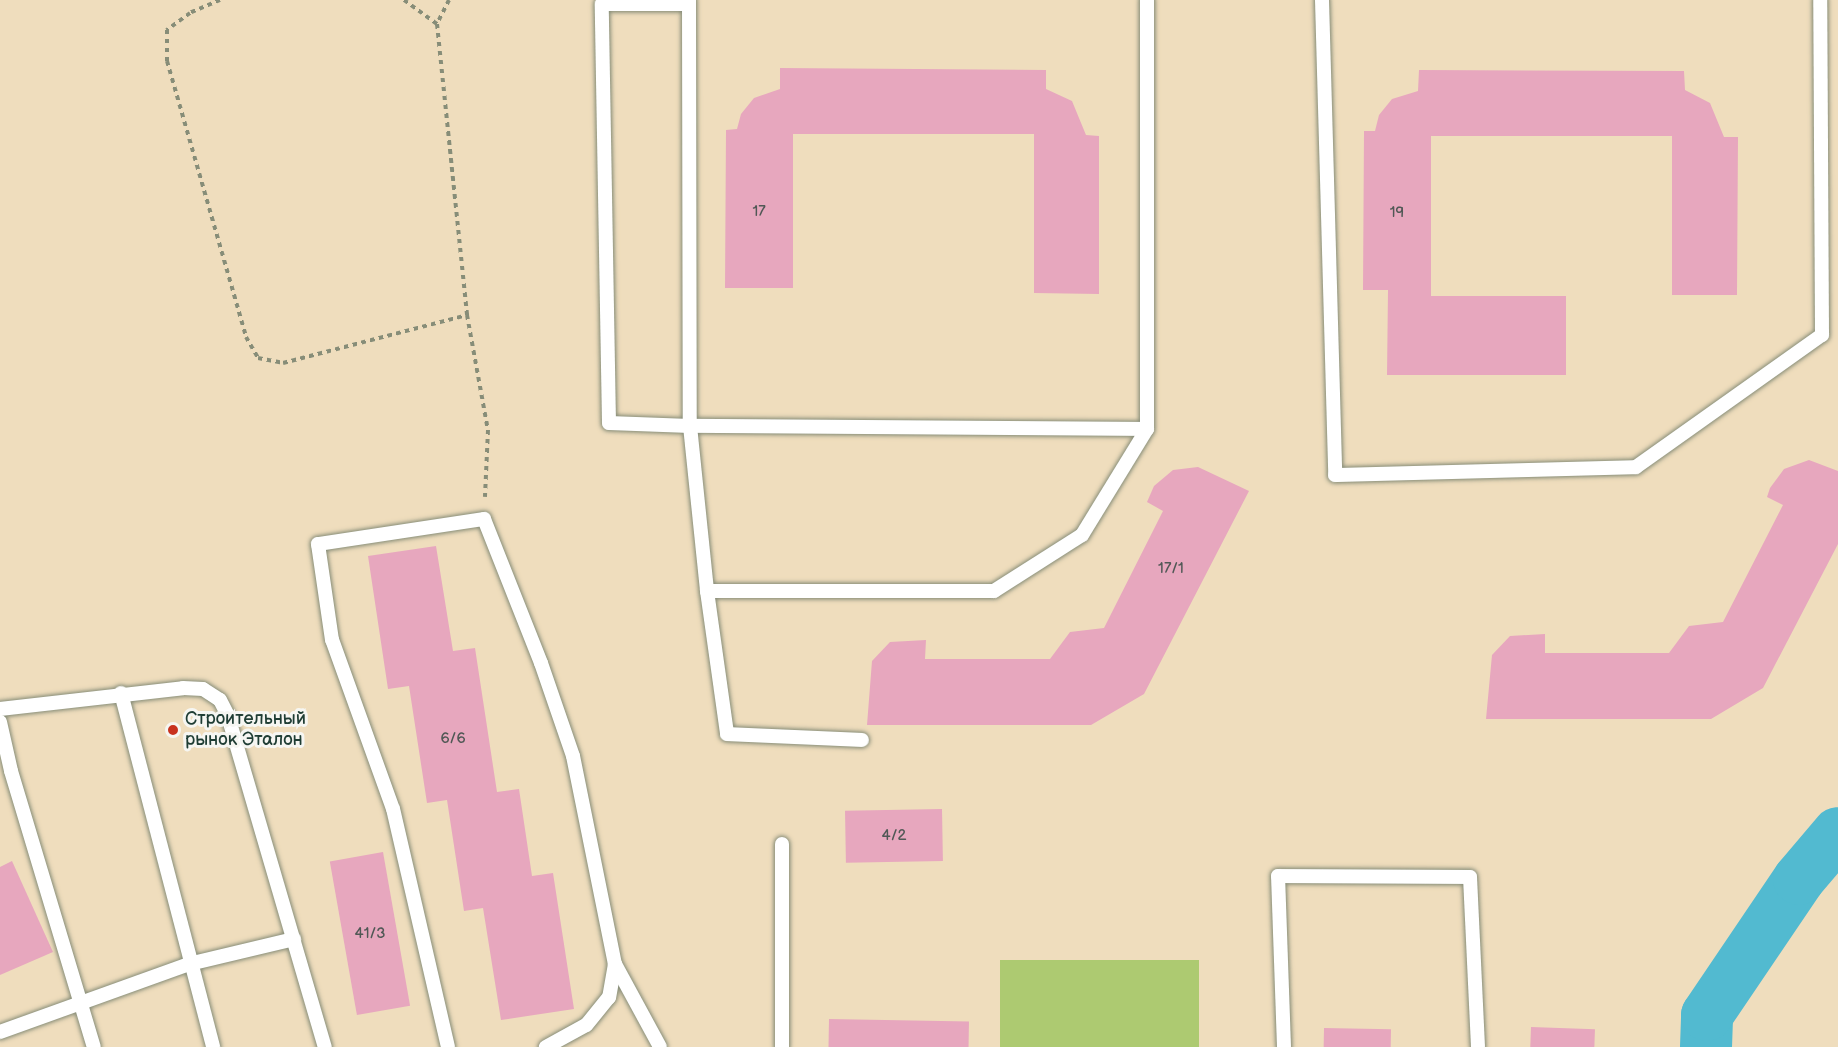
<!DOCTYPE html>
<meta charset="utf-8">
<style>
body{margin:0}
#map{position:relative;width:1838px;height:1047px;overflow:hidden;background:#efddbd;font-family:"Balsamiq Sans",sans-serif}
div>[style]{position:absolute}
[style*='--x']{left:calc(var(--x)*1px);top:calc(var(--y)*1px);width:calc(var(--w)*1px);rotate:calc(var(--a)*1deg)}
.green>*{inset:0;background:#adca71;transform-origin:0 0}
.river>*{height:52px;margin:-26px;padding:0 26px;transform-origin:26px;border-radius:26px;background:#52bad0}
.building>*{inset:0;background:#e7a7be;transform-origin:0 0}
.path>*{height:4px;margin-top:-2px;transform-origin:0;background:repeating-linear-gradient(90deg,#878d78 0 4.5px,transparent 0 9px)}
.roads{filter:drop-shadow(0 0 2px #878d78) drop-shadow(0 0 2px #878d78)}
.service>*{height:14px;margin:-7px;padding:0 7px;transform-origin:7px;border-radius:7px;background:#fff}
.dots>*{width:16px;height:16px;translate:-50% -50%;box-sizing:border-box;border:3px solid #f6f6f2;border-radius:50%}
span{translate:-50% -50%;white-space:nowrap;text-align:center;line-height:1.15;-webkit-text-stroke:6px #f6f6f2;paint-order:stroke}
.number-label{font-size:15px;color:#515856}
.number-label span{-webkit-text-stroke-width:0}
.poi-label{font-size:18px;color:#1f3d34}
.left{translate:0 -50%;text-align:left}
</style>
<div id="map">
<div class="green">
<i style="left:1000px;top:960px;width:199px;height:87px"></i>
</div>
<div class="river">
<i style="--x:1706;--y:1047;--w:32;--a:-88"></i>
<i style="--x:1707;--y:1015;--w:164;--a:-55.9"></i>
<i style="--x:1799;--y:879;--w:60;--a:-49.7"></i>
</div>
<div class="building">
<i style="clip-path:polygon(780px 68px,1046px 70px,1046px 89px,1072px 101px,1086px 135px,1099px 136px,1099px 294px,1034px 293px,1034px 134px,793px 134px,793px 288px,725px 288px,726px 130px,737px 129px,741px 114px,754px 98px,780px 89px)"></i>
<i style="clip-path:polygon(1419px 70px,1684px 71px,1685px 90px,1710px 103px,1724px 137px,1738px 137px,1737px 295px,1672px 295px,1672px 136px,1431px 136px,1431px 296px,1566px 296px,1566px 375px,1387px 375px,1388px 290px,1363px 290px,1364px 131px,1375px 131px,1379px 115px,1392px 99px,1418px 91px)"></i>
<i style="clip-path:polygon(1809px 460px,1838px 471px,1838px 544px,1763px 688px,1711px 719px,1486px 719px,1492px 655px,1510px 636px,1545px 634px,1545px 653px,1669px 653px,1689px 626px,1723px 622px,1783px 505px,1767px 497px,1770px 488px,1784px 469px)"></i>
<i style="clip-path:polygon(1198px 467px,1249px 491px,1144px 694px,1091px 725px,867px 725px,872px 661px,890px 642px,926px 640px,925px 659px,1050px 659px,1070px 632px,1104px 628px,1163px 511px,1147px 502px,1154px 486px,1173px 470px)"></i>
<i style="clip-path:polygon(436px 546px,453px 651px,475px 648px,497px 792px,519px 789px,532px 876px,553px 873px,574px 1009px,501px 1020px,483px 908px,464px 911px,447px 800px,427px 803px,409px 686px,388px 689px,368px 556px)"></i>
<i style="left:942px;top:809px;width:52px;height:97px;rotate:89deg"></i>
<i style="left:383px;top:852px;width:156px;height:54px;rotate:80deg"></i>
<i style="clip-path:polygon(12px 861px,53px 952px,0 975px,0 867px)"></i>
<i style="left:829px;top:1019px;width:140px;height:28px;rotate:1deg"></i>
<i style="left:1531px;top:1027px;width:64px;height:20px;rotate:2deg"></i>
<i style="left:1324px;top:1028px;width:67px;height:19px;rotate:1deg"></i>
</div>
<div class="path">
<i style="--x:220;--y:0;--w:33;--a:157"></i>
<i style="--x:190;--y:13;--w:29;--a:144"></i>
<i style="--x:167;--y:30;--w:31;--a:90"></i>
<i style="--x:167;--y:61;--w:287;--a:74"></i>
<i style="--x:246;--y:337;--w:24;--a:60"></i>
<i style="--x:258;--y:358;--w:25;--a:11"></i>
<i style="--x:283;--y:363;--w:190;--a:-14.6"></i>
<i style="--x:404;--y:0;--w:41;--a:36"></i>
<i style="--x:449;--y:0;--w:27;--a:117"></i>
<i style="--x:437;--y:24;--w:293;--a:84.1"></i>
<i style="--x:467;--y:315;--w:117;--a:79.7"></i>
<i style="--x:488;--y:430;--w:67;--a:92.6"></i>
</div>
<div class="roads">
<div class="service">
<i style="--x:689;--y:0;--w:4;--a:90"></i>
<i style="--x:689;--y:4;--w:422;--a:89.9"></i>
<i style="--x:690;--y:426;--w:81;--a:-177.9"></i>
<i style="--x:609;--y:423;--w:419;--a:-91"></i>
<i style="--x:602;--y:4;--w:87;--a:0"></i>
<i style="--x:1147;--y:0;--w:429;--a:90"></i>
<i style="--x:1147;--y:429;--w:457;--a:-179.6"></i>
<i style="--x:690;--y:426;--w:166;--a:84.1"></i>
<i style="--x:707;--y:591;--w:287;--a:0"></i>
<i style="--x:994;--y:591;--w:104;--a:-32.5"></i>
<i style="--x:1082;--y:535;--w:124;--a:-58.5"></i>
<i style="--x:1322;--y:0;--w:475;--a:88.4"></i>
<i style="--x:1335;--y:475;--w:301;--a:-1.5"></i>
<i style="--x:1636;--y:467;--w:228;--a:-35.4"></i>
<i style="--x:1822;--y:335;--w:335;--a:-90.3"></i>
<i style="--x:707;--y:591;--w:144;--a:82"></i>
<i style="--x:727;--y:734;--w:135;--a:2.5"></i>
<i style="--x:121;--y:693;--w:366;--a:75.4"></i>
<i style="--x:0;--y:709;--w:184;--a:-6.5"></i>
<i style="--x:183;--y:688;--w:20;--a:3"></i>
<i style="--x:203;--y:689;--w:20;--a:33"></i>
<i style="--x:220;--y:700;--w:18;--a:63"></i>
<i style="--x:228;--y:716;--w:345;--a:73.7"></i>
<i style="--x:0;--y:722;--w:50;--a:77.3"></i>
<i style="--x:11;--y:771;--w:288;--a:73.3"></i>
<i style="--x:782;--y:844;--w:203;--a:90"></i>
<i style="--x:615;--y:964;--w:94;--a:61.5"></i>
<i style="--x:0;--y:1032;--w:201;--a:-19.8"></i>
<i style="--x:189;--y:964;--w:108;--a:-13.4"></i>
<i style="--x:448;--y:1047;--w:244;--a:-103"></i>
<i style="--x:393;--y:809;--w:180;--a:-109.8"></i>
<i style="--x:332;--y:640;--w:97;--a:-98.3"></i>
<i style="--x:318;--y:544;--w:168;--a:-8.6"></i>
<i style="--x:484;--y:519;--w:155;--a:68.4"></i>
<i style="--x:541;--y:663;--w:98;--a:71"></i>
<i style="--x:573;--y:756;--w:212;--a:78.6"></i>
<i style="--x:615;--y:964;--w:34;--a:100"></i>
<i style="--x:609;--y:997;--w:36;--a:129"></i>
<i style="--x:586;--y:1025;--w:46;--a:151.2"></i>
<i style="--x:1284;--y:1047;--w:171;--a:-92"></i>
<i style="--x:1278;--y:876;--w:192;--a:0.3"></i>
<i style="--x:1470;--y:877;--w:170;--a:87.3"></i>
</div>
</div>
<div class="dots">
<i style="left:173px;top:730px;background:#c8321e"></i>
</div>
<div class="number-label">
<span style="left:759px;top:212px">17</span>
<span style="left:1397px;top:213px">19</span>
<span style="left:1171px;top:569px">17/1</span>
<span style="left:453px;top:739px">6/6</span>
<span style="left:894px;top:836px">4/2</span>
<span style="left:370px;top:934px">41/3</span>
</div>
<div class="poi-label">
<span class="left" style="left:185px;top:730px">Строительный<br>рынок Эталон</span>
</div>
</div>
